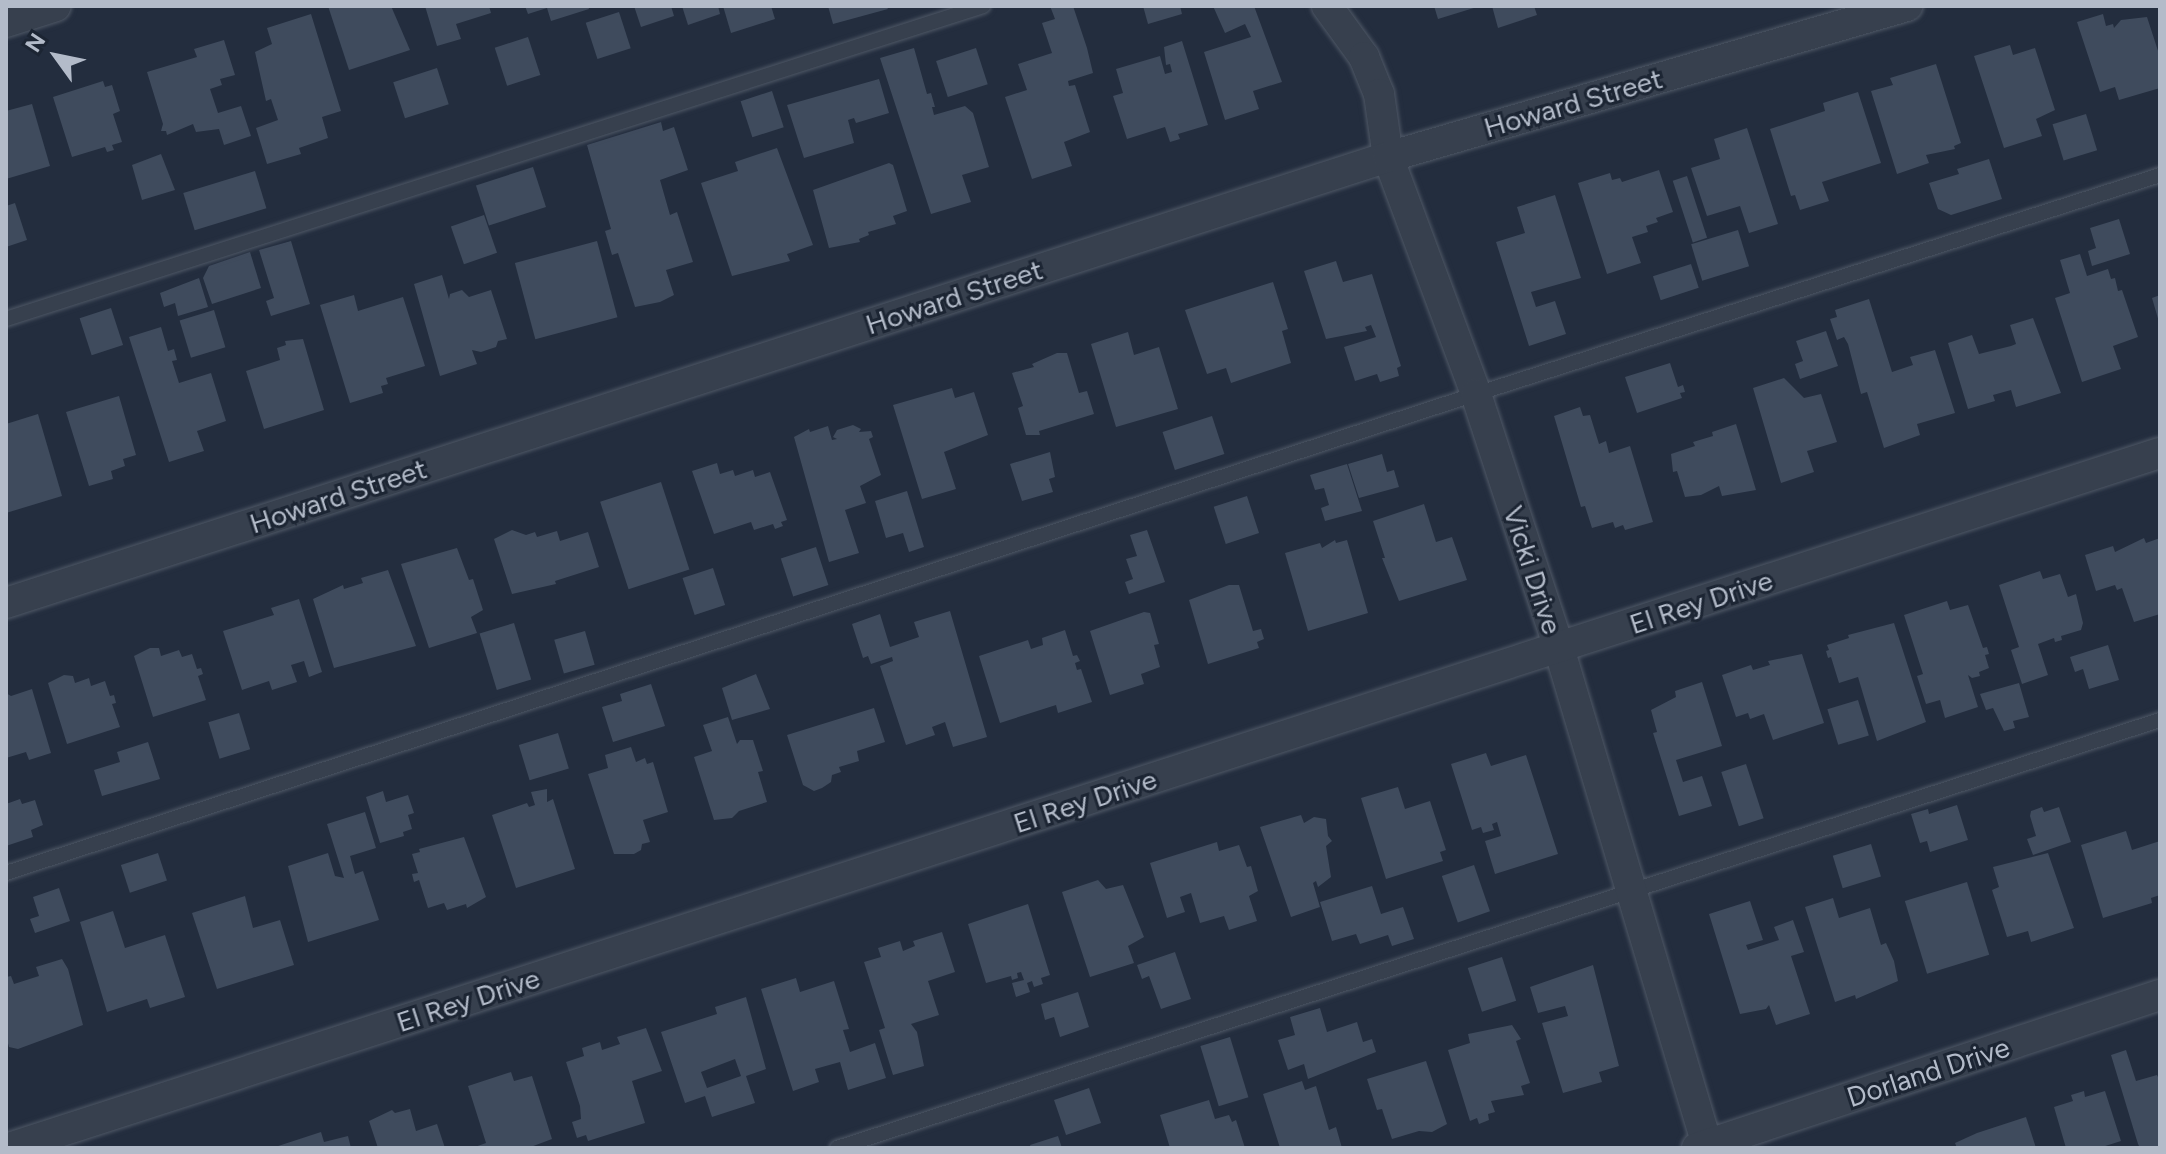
<!DOCTYPE html>
<style>
body{margin:0}
#map{position:relative;width:2166px;height:1154px;overflow:hidden;background:#232d3e;font-family:Figtree,sans-serif}
div>[style]{position:absolute}
[style*='--x']{left:calc(var(--x)*1px);top:calc(var(--y)*1px);width:calc(var(--w)*1px);rotate:calc(var(--a)*1deg)}
.building>*{inset:0;background:#3f4b5d;transform-origin:0 0}
.roads{filter:drop-shadow(0 0 2px #4f5866) drop-shadow(0 0 2px #4f5866)}
.service>*{height:14px;margin:-7px;padding:0 7px;transform-origin:7px;border-radius:7px;background:#37404e}
.minor>*{height:30px;margin:-15px;padding:0 15px;transform-origin:15px;border-radius:15px;background:#37404e}
span{translate:-50% -50%;white-space:nowrap;text-align:center;line-height:1.15;-webkit-text-stroke:6px #1c2533;paint-order:stroke}
.street-label{font-size:28px;color:#b3bbc9}
.frame{position:absolute;inset:0;border:8px solid #b3bbc9;pointer-events:none}
.north{position:absolute;left:16px;top:16px;width:80px;height:80px;-webkit-text-stroke:6px #1c2533;paint-order:stroke;rotate:303deg;font-size:22px;font-weight:700;line-height:32px;text-align:center;color:#b3bbc9}
.north::after{content:'';display:block;margin:auto;width:28px;height:36px;background:#b3bbc9;clip-path:polygon(50% 0,100% 100%,50% 72%,0 100%)}
</style>
<div id="map">
<div class="building">
<i style="clip-path:polygon(328px 6px,391px 6px,410px 50px,349px 70px)"></i>
<i style="clip-path:polygon(425px 6px,489px 6px,491px 13px,456px 24px,461px 39px,437px 46px)"></i>
<i style="clip-path:polygon(525px 6px,588px 6px,589px 9px,551px 21px,547px 8px,528px 14px)"></i>
<i style="clip-path:polygon(634px 6px,671px 6px,674px 16px,641px 27px)"></i>
<i style="clip-path:polygon(682px 6px,718px 6px,720px 14px,688px 25px)"></i>
<i style="clip-path:polygon(723px 6px,771px 6px,775px 19px,731px 33px)"></i>
<i style="clip-path:polygon(828px 6px,886px 6px,888px 9px,833px 24px)"></i>
<i style="clip-path:polygon(1050px 6px,1073px 6px,1087px 48px,1093px 73px,1068px 81px,1069px 86px,1075px 85px,1090px 132px,1064px 142px,1072px 166px,1032px 179px,1005px 97px,1027px 90px,1018px 64px,1052px 53px,1042px 23px,1055px 19px)"></i>
<i style="clip-path:polygon(1143px 6px,1180px 6px,1182px 14px,1148px 24px)"></i>
<i style="clip-path:polygon(1213px 6px,1254px 6px,1282px 82px,1253px 91px,1259px 109px,1225px 120px,1204px 52px,1251px 37px,1245px 24px,1225px 33px)"></i>
<i style="clip-path:polygon(1434px 6px,1477px 6px,1477px 7px,1438px 19px)"></i>
<i style="clip-path:polygon(1492px 6px,1534px 6px,1537px 15px,1498px 28px)"></i>
<i style="left:619px;top:12px;width:38px;height:35px;rotate:72deg"></i>
<i style="clip-path:polygon(311px 14px,341px 111px,322px 117px,328px 138px,299px 148px,301px 154px,267px 164px,256px 128px,278px 120px,271px 99px,266px 101px,255px 52px,272px 44px,267px 28px)"></i>
<i style="clip-path:polygon(2103px 14px,2106px 26px,2113px 24px,2114px 28px,2121px 20px,2147px 17px,2160px 57px,2160px 88px,2119px 100px,2115px 87px,2100px 92px,2077px 22px)"></i>
<i style="left:528px;top:37px;width:40px;height:35px;rotate:72deg"></i>
<i style="clip-path:polygon(224px 40px,235px 75px,220px 79px,222px 85px,210px 89px,218px 113px,241px 106px,251px 136px,224px 145px,219px 129px,196px 132px,193px 124px,167px 135px,166px 131px,161px 131px,163px 124px,147px 72px,197px 57px,194px 49px)"></i>
<i style="clip-path:polygon(1182px 41px,1208px 125px,1178px 134px,1180px 139px,1170px 142px,1165px 127px,1127px 139px,1113px 96px,1123px 93px,1116px 69px,1160px 56px,1165px 74px,1172px 72px,1170px 64px,1166px 65px,1164px 47px)"></i>
<i style="clip-path:polygon(2010px 45px,2013px 55px,2035px 48px,2055px 110px,2036px 119px,2042px 136px,2004px 148px,1974px 56px)"></i>
<i style="clip-path:polygon(914px 48px,927px 94px,931px 93px,935px 107px,932px 107px,934px 115px,965px 106px,973px 113px,989px 167px,962px 175px,971px 202px,931px 214px,880px 58px)"></i>
<i style="left:976px;top:48px;width:38px;height:42px;rotate:72deg"></i>
<i style="clip-path:polygon(1936px 64px,1961px 143px,1954px 146px,1955px 149px,1926px 155px,1929px 163px,1897px 174px,1871px 91px,1893px 85px,1890px 78px)"></i>
<i style="left:437px;top:68px;width:38px;height:46px;rotate:72deg"></i>
<i style="clip-path:polygon(879px 79px,889px 113px,856px 123px,854px 118px,848px 120px,854px 143px,804px 158px,787px 105px)"></i>
<i style="clip-path:polygon(103px 81px,105px 87px,112px 85px,120px 111px,113px 114px,122px 142px,112px 145px,114px 150px,107px 152px,105px 147px,72px 157px,53px 97px)"></i>
<i style="left:772px;top:91px;width:38px;height:33px;rotate:72deg"></i>
<i style="clip-path:polygon(1858px 92px,1881px 163px,1822px 182px,1829px 201px,1800px 210px,1795px 195px,1791px 196px,1770px 129px,1825px 111px,1823px 103px)"></i>
<i style="clip-path:polygon(32px 104px,50px 166px,6px 179px,6px 111px)"></i>
<i style="left:2086px;top:114px;width:38px;height:35px;rotate:73deg"></i>
<i style="clip-path:polygon(661px 122px,663px 131px,674px 127px,688px 170px,660px 180px,670px 215px,677px 212px,693px 262px,666px 270px,674px 295px,660px 302px,635px 307px,618px 253px,612px 255px,605px 231px,611px 229px,587px 145px)"></i>
<i style="clip-path:polygon(1747px 128px,1778px 224px,1749px 233px,1740px 206px,1707px 216px,1691px 168px,1720px 159px,1714px 139px)"></i>
<i style="clip-path:polygon(777px 148px,813px 245px,787px 254px,790px 261px,732px 276px,701px 183px,738px 171px,735px 162px)"></i>
<i style="clip-path:polygon(161px 154px,175px 190px,142px 200px,132px 165px)"></i>
<i style="clip-path:polygon(1989px 159px,2002px 199px,1951px 215px,1938px 209px,1929px 183px,1959px 174px,1957px 169px)"></i>
<i style="clip-path:polygon(889px 163px,893px 165px,907px 211px,893px 216px,896px 224px,868px 232px,869px 235px,859px 239px,860px 242px,829px 248px,813px 190px)"></i>
<i style="left:533px;top:167px;width:42px;height:60px;rotate:72deg"></i>
<i style="clip-path:polygon(1659px 170px,1673px 212px,1656px 218px,1658px 222px,1646px 226px,1648px 232px,1632px 237px,1641px 263px,1607px 274px,1578px 183px,1610px 173px,1612px 180px,1620px 178px,1622px 182px)"></i>
<i style="left:255px;top:171px;width:39px;height:75px;rotate:73deg"></i>
<i style="left:1687px;top:176px;width:65px;height:15px;rotate:72deg"></i>
<i style="clip-path:polygon(1555px 195px,1581px 278px,1531px 292px,1536px 307px,1555px 301px,1566px 334px,1529px 346px,1496px 242px,1525px 233px,1517px 207px)"></i>
<i style="clip-path:polygon(15px 203px,27px 240px,6px 247px,6px 206px)"></i>
<i style="left:484px;top:215px;width:40px;height:35px;rotate:71deg"></i>
<i style="clip-path:polygon(2119px 219px,2130px 254px,2092px 266px,2088px 251px,2096px 248px,2090px 228px)"></i>
<i style="left:1738px;top:230px;width:38px;height:49px;rotate:73deg"></i>
<i style="clip-path:polygon(291px 241px,310px 304px,271px 316px,266px 301px,274px 298px,259px 250px)"></i>
<i style="left:597px;top:241px;width:79px;height:85px;rotate:75deg"></i>
<i style="clip-path:polygon(250px 252px,261px 288px,212px 304px,203px 278px,209px 266px)"></i>
<i style="clip-path:polygon(2080px 254px,2087px 276px,2108px 269px,2111px 279px,2115px 278px,2118px 291px,2122px 290px,2138px 337px,2113px 346px,2121px 369px,2082px 382px,2055px 298px,2070px 293px,2060px 260px)"></i>
<i style="clip-path:polygon(1336px 261px,1343px 282px,1372px 274px,1401px 366px,1397px 368px,1399px 376px,1380px 382px,1377px 374px,1355px 381px,1344px 347px,1376px 337px,1371px 325px,1365px 327px,1367px 331px,1326px 339px,1304px 271px)"></i>
<i style="left:1691px;top:264px;width:25px;height:40px;rotate:72deg"></i>
<i style="clip-path:polygon(442px 275px,449px 299px,450px 294px,462px 290px,469px 297px,491px 290px,507px 339px,498px 341px,496px 347px,481px 352px,472px 350px,477px 364px,440px 376px,414px 284px)"></i>
<i style="clip-path:polygon(199px 278px,208px 307px,178px 316px,175px 303px,164px 307px,160px 293px)"></i>
<i style="clip-path:polygon(1273px 282px,1288px 329px,1282px 331px,1291px 363px,1231px 383px,1226px 368px,1207px 374px,1185px 310px)"></i>
<i style="clip-path:polygon(354px 295px,358px 311px,403px 297px,425px 366px,386px 378px,388px 384px,381px 386px,383px 393px,350px 403px,320px 305px)"></i>
<i style="clip-path:polygon(2160px 295px,2160px 322px,2159px 322px,2152px 298px)"></i>
<i style="clip-path:polygon(1869px 299px,1892px 372px,1913px 365px,1910px 357px,1935px 350px,1955px 413px,1917px 424px,1920px 435px,1884px 448px,1867px 392px,1861px 394px,1848px 344px,1844px 337px,1837px 340px,1830px 319px,1837px 317px,1835px 310px)"></i>
<i style="left:111px;top:308px;width:39px;height:33px;rotate:72deg"></i>
<i style="left:214px;top:310px;width:39px;height:36px;rotate:73deg"></i>
<i style="clip-path:polygon(2033px 318px,2061px 393px,2016px 407px,2011px 390px,1993px 395px,1995px 401px,1968px 409px,1948px 343px,1972px 335px,1979px 354px,2011px 346px,2016px 344px,2010px 325px)"></i>
<i style="clip-path:polygon(161px 327px,168px 351px,174px 349px,177px 360px,172px 361px,179px 383px,211px 373px,226px 421px,197px 431px,204px 451px,169px 462px,129px 337px)"></i>
<i style="clip-path:polygon(1826px 331px,1838px 366px,1800px 379px,1795px 364px,1803px 361px,1796px 341px)"></i>
<i style="clip-path:polygon(1128px 332px,1134px 355px,1159px 347px,1178px 409px,1116px 427px,1091px 344px)"></i>
<i style="clip-path:polygon(303px 339px,324px 410px,264px 429px,246px 371px,280px 360px,277px 348px,286px 345px,285px 341px)"></i>
<i style="clip-path:polygon(1057px 353px,1067px 353px,1079px 393px,1087px 391px,1094px 414px,1039px 431px,1040px 435px,1026px 435px,1018px 408px,1023px 406px,1012px 373px,1034px 367px,1032px 364px)"></i>
<i style="clip-path:polygon(1670px 363px,1678px 387px,1683px 385px,1685px 392px,1680px 393px,1682px 398px,1637px 413px,1625px 377px)"></i>
<i style="clip-path:polygon(1784px 378px,1804px 398px,1821px 394px,1837px 442px,1807px 451px,1814px 472px,1781px 483px,1753px 388px)"></i>
<i style="clip-path:polygon(952px 388px,955px 398px,974px 392px,988px 435px,944px 452px,956px 489px,922px 499px,893px 405px)"></i>
<i style="clip-path:polygon(119px 396px,136px 455px,123px 459px,125px 466px,111px 471px,113px 479px,89px 486px,66px 412px)"></i>
<i style="clip-path:polygon(1580px 407px,1583px 416px,1590px 415px,1599px 444px,1606px 441px,1609px 453px,1630px 446px,1653px 522px,1625px 530px,1623px 525px,1615px 528px,1613px 522px,1592px 528px,1585px 506px,1581px 507px,1554px 416px)"></i>
<i style="clip-path:polygon(38px 414px,62px 496px,6px 513px,6px 424px)"></i>
<i style="left:1212px;top:416px;width:40px;height:52px;rotate:72deg"></i>
<i style="clip-path:polygon(1736px 424px,1756px 490px,1722px 496px,1719px 486px,1701px 495px,1685px 497px,1677px 471px,1673px 472px,1671px 454px,1695px 446px,1693px 442px,1713px 436px,1712px 432px)"></i>
<i style="clip-path:polygon(853px 425px,861px 429px,859px 432px,871px 431px,873px 437px,869px 439px,881px 475px,860px 486px,866px 503px,845px 510px,859px 553px,829px 562px,794px 437px,809px 429px,810px 432px,828px 426px,832px 440px,837px 439px,833px 437px,837px 430px)"></i>
<i style="clip-path:polygon(1050px 452px,1055px 477px,1049px 479px,1053px 492px,1022px 501px,1010px 464px)"></i>
<i style="clip-path:polygon(1382px 454px,1387px 472px,1394px 470px,1399px 487px,1359px 498px,1348px 464px)"></i>
<i style="clip-path:polygon(717px 463px,720px 474px,733px 470px,735px 476px,753px 470px,755px 477px,770px 472px,787px 520px,781px 522px,783px 526px,775px 529px,773px 524px,754px 530px,751px 522px,714px 534px,692px 471px)"></i>
<i style="clip-path:polygon(1347px 464px,1362px 511px,1325px 521px,1321px 508px,1329px 505px,1324px 488px,1315px 490px,1310px 475px)"></i>
<i style="left:661px;top:482px;width:92px;height:64px;rotate:72deg"></i>
<i style="clip-path:polygon(907px 491px,924px 547px,909px 552px,903px 533px,886px 538px,875px 501px)"></i>
<i style="left:1247px;top:496px;width:39px;height:35px;rotate:72deg"></i>
<i style="clip-path:polygon(1424px 504px,1436px 542px,1452px 537px,1467px 580px,1399px 601px,1382px 558px,1385px 558px,1373px 521px)"></i>
<i style="clip-path:polygon(512px 530px,526px 535px,535px 532px,537px 537px,557px 531px,560px 541px,588px 532px,599px 567px,555px 581px,556px 584px,512px 594px,494px 539px)"></i>
<i style="clip-path:polygon(1147px 530px,1165px 582px,1129px 594px,1125px 582px,1133px 579px,1126px 559px,1137px 556px,1130px 535px)"></i>
<i style="clip-path:polygon(2144px 538px,2146px 543px,2160px 538px,2160px 614px,2134px 622px,2122px 588px,2117px 590px,2115px 585px,2096px 591px,2085px 555px,2113px 546px,2115px 552px)"></i>
<i style="clip-path:polygon(1335px 540px,1336px 543px,1347px 540px,1368px 613px,1308px 631px,1285px 553px,1320px 543px,1322px 548px)"></i>
<i style="left:816px;top:547px;width:40px;height:37px;rotate:72deg"></i>
<i style="clip-path:polygon(457px 548px,469px 580px,473px 579px,483px 610px,471px 617px,477px 633px,429px 648px,401px 564px)"></i>
<i style="left:713px;top:568px;width:39px;height:32px;rotate:72deg"></i>
<i style="clip-path:polygon(388px 570px,416px 646px,334px 668px,313px 599px,343px 585px,344px 589px,363px 583px,361px 578px)"></i>
<i style="clip-path:polygon(2040px 571px,2043px 579px,2060px 574px,2068px 597px,2076px 594px,2083px 623px,2081px 630px,2061px 636px,2062px 640px,2055px 642px,2054px 638px,2038px 644px,2048px 675px,2022px 684px,2011px 650px,2019px 647px,1999px 585px)"></i>
<i style="clip-path:polygon(1229px 585px,1239px 585px,1253px 631px,1261px 629px,1264px 639px,1257px 642px,1259px 648px,1208px 664px,1189px 600px)"></i>
<i style="clip-path:polygon(299px 599px,322px 672px,309px 677px,304px 661px,291px 665px,297px 682px,272px 690px,269px 681px,242px 690px,223px 631px,274px 615px,271px 608px)"></i>
<i style="clip-path:polygon(1947px 601px,1950px 610px,1968px 605px,1983px 648px,1987px 647px,1989px 654px,1985px 655px,1989px 668px,1979px 672px,1980px 676px,1972px 678px,1968px 675px,1978px 707px,1945px 718px,1940px 700px,1926px 704px,1917px 676px,1923px 674px,1904px 615px)"></i>
<i style="clip-path:polygon(950px 611px,987px 737px,953px 747px,945px 722px,932px 727px,935px 735px,906px 745px,880px 666px,893px 661px,892px 657px,871px 664px,868px 656px,863px 658px,852px 624px,880px 614px,890px 647px,919px 637px,914px 622px)"></i>
<i style="clip-path:polygon(1144px 612px,1150px 613px,1159px 644px,1154px 645px,1160px 667px,1141px 674px,1144px 684px,1110px 695px,1090px 631px)"></i>
<i style="left:514px;top:623px;width:59px;height:36px;rotate:73deg"></i>
<i style="clip-path:polygon(1894px 623px,1926px 722px,1877px 741px,1858px 677px,1839px 683px,1831px 657px,1828px 658px,1826px 651px,1829px 650px,1827px 645px,1849px 638px,1848px 635px)"></i>
<i style="clip-path:polygon(1065px 630px,1073px 656px,1077px 655px,1080px 661px,1075px 663px,1077px 670px,1081px 669px,1092px 702px,1058px 713px,1056px 705px,1000px 723px,979px 656px,1028px 640px,1031px 649px,1043px 645px,1042px 638px)"></i>
<i style="left:585px;top:631px;width:35px;height:32px;rotate:74deg"></i>
<i style="clip-path:polygon(2108px 645px,2119px 680px,2089px 689px,2083px 669px,2075px 672px,2070px 657px)"></i>
<i style="clip-path:polygon(150px 648px,159px 648px,161px 656px,179px 650px,182px 657px,192px 654px,197px 669px,201px 668px,203px 674px,198px 676px,206px 700px,153px 717px,134px 656px)"></i>
<i style="clip-path:polygon(1802px 654px,1824px 723px,1773px 740px,1764px 714px,1750px 719px,1748px 713px,1736px 717px,1722px 675px,1751px 665px,1753px 670px,1770px 665px,1768px 661px)"></i>
<i style="clip-path:polygon(756px 674px,770px 709px,732px 720px,722px 688px)"></i>
<i style="clip-path:polygon(64px 675px,73px 676px,75px 683px,89px 678px,91px 686px,105px 681px,110px 696px,114px 695px,116px 703px,112px 704px,120px 727px,67px 744px,48px 683px)"></i>
<i style="clip-path:polygon(1702px 682px,1722px 746px,1676px 760px,1683px 782px,1702px 776px,1712px 806px,1679px 816px,1653px 733px,1657px 732px,1651px 710px,1676px 697px,1675px 691px)"></i>
<i style="clip-path:polygon(2019px 683px,2029px 717px,2013px 721px,2015px 728px,2004px 731px,1993px 708px,1986px 710px,1980px 694px)"></i>
<i style="clip-path:polygon(651px 684px,665px 726px,613px 742px,602px 707px,622px 701px,620px 694px)"></i>
<i style="clip-path:polygon(32px 689px,51px 753px,29px 760px,26px 752px,6px 758px,6px 693px,11px 696px)"></i>
<i style="left:1858px;top:700px;width:37px;height:32px;rotate:73deg"></i>
<i style="clip-path:polygon(874px 708px,885px 742px,857px 751px,859px 761px,839px 767px,841px 772px,832px 775px,831px 782px,822px 788px,814px 791px,803px 785px,787px 735px)"></i>
<i style="left:239px;top:713px;width:38px;height:32px;rotate:73deg"></i>
<i style="clip-path:polygon(728px 717px,737px 744px,740px 740px,753px 740px,763px 771px,758px 772px,767px 802px,739px 811px,732px 818px,714px 820px,694px 757px,712px 751px,703px 725px)"></i>
<i style="left:558px;top:733px;width:37px;height:41px;rotate:73deg"></i>
<i style="clip-path:polygon(148px 742px,160px 779px,102px 796px,94px 770px,120px 762px,117px 752px)"></i>
<i style="clip-path:polygon(631px 747px,636px 762px,645px 758px,647px 764px,653px 762px,668px 812px,643px 820px,650px 842px,642px 844px,641px 850px,634px 854px,614px 854px,588px 774px,608px 768px,605px 755px)"></i>
<i style="clip-path:polygon(1486px 753px,1491px 766px,1526px 755px,1558px 854px,1495px 874px,1485px 841px,1501px 836px,1497px 822px,1492px 824px,1494px 830px,1483px 833px,1481px 827px,1472px 830px,1451px 764px)"></i>
<i style="left:1746px;top:764px;width:57px;height:26px;rotate:72deg"></i>
<i style="clip-path:polygon(1398px 787px,1405px 809px,1430px 801px,1446px 850px,1440px 852px,1443px 861px,1386px 879px,1361px 798px)"></i>
<i style="clip-path:polygon(547px 789px,547px 802px,553px 799px,575px 869px,516px 888px,492px 815px,527px 803px,529px 807px,535px 805px,531px 792px)"></i>
<i style="clip-path:polygon(383px 791px,386px 802px,408px 795px,414px 813px,408px 815px,412px 829px,403px 832px,404px 836px,380px 843px,366px 797px)"></i>
<i style="clip-path:polygon(20px 799px,22px 804px,35px 800px,43px 825px,31px 830px,33px 837px,6px 846px,6px 804px)"></i>
<i style="clip-path:polygon(1957px 805px,1968px 840px,1930px 852px,1927px 841px,1920px 843px,1911px 814px,1928px 809px,1929px 814px)"></i>
<i style="clip-path:polygon(2042px 807px,2044px 812px,2059px 807px,2071px 842px,2033px 855px,2027px 839px,2036px 836px,2030px 816px,2031px 811px)"></i>
<i style="clip-path:polygon(365px 812px,376px 848px,350px 856px,355px 874px,363px 871px,379px 920px,308px 942px,288px 866px,328px 853px,335px 876px,344px 878px,327px 824px)"></i>
<i style="clip-path:polygon(1301px 815px,1304px 823px,1314px 817px,1326px 819px,1328px 836px,1332px 841px,1326px 846px,1331px 877px,1318px 887px,1316px 881px,1313px 883px,1320px 907px,1291px 917px,1260px 827px)"></i>
<i style="clip-path:polygon(2126px 831px,2132px 850px,2160px 841px,2160px 895px,2151px 898px,2152px 903px,2103px 918px,2081px 845px)"></i>
<i style="clip-path:polygon(464px 837px,486px 897px,467px 908px,466px 904px,447px 910px,444px 903px,428px 908px,419px 880px,414px 882px,412px 874px,418px 873px,412px 854px,420px 852px,419px 849px)"></i>
<i style="clip-path:polygon(1217px 842px,1219px 851px,1239px 845px,1247px 867px,1251px 866px,1258px 891px,1249px 896px,1257px 921px,1229px 930px,1224px 916px,1200px 923px,1191px 893px,1180px 897px,1185px 912px,1167px 918px,1150px 863px)"></i>
<i style="left:1871px;top:844px;width:34px;height:40px;rotate:73deg"></i>
<i style="left:158px;top:853px;width:29px;height:39px;rotate:72deg"></i>
<i style="clip-path:polygon(2048px 853px,2074px 928px,2031px 942px,2028px 931px,2007px 937px,1992px 890px,1999px 887px,1993px 867px)"></i>
<i style="left:1474px;top:865px;width:49px;height:34px;rotate:71deg"></i>
<i style="clip-path:polygon(1098px 880px,1106px 889px,1123px 885px,1144px 937px,1128px 946px,1134px 963px,1090px 977px,1062px 892px)"></i>
<i style="left:1967px;top:882px;width:76px;height:65px;rotate:73deg"></i>
<i style="clip-path:polygon(1372px 886px,1381px 914px,1403px 907px,1414px 939px,1392px 946px,1388px 935px,1360px 944px,1356px 934px,1332px 941px,1320px 902px)"></i>
<i style="clip-path:polygon(59px 888px,70px 921px,35px 933px,30px 919px,39px 916px,33px 897px)"></i>
<i style="clip-path:polygon(245px 896px,253px 928px,280px 920px,294px 965px,217px 989px,192px 913px)"></i>
<i style="clip-path:polygon(1833px 898px,1839px 918px,1870px 908px,1881px 945px,1886px 943px,1894px 961px,1898px 981px,1856px 999px,1855px 995px,1835px 1002px,1805px 907px)"></i>
<i style="clip-path:polygon(1750px 901px,1763px 940px,1746px 945px,1748px 950px,1779px 940px,1774px 927px,1793px 920px,1804px 952px,1791px 956px,1810px 1014px,1776px 1025px,1769px 1005px,1766px 1009px,1740px 1014px,1709px 914px)"></i>
<i style="clip-path:polygon(1028px 904px,1050px 975px,1041px 978px,1043px 984px,1034px 987px,1032px 981px,1027px 983px,1030px 992px,1016px 997px,1012px 983px,1024px 980px,1021px 972px,1017px 973px,1018px 978px,1012px 980px,1011px 976px,986px 983px,968px 924px)"></i>
<i style="clip-path:polygon(113px 911px,125px 948px,165px 935px,185px 997px,150px 1008px,147px 999px,107px 1012px,80px 922px)"></i>
<i style="clip-path:polygon(942px 932px,955px 972px,928px 981px,939px 1015px,911px 1024px,917px 1032px,924px 1066px,893px 1075px,879px 1030px,885px 1028px,864px 962px,881px 957px,878px 948px,900px 941px,903px 951px,915px 946px,913px 941px)"></i>
<i style="clip-path:polygon(1175px 952px,1191px 999px,1161px 1009px,1149px 976px,1142px 979px,1137px 965px)"></i>
<i style="left:1502px;top:957px;width:46px;height:36px;rotate:72deg"></i>
<i style="clip-path:polygon(62px 959px,68px 969px,83px 1025px,18px 1049px,9px 1047px,6px 1036px,6px 977px,11px 976px,14px 984px,39px 976px,36px 967px)"></i>
<i style="clip-path:polygon(1593px 965px,1619px 1066px,1599px 1072px,1602px 1082px,1563px 1093px,1542px 1023px,1568px 1016px,1565px 1006px,1538px 1013px,1530px 987px)"></i>
<i style="clip-path:polygon(796px 978px,800px 992px,834px 981px,849px 1029px,843px 1030px,850px 1052px,875px 1043px,886px 1078px,848px 1090px,840px 1062px,815px 1069px,819px 1082px,793px 1091px,761px 989px)"></i>
<i style="clip-path:polygon(1078px 992px,1089px 1027px,1060px 1037px,1054px 1017px,1045px 1020px,1041px 1004px)"></i>
<i style="clip-path:polygon(evenodd,746px 997px,766px 1069px,746px 1076px,755px 1103px,712px 1117px,705px 1096px,685px 1103px,661px 1032px,717px 1014px,715px 1007px,746px 997px,735px 1059px,741px 1076px,707px 1088px,701px 1072px,735px 1059px)"></i>
<i style="clip-path:polygon(1320px 1008px,1327px 1032px,1357px 1022px,1363px 1042px,1372px 1039px,1376px 1052px,1308px 1079px,1304px 1064px,1288px 1070px,1278px 1040px,1295px 1035px,1290px 1017px)"></i>
<i style="clip-path:polygon(1512px 1025px,1521px 1039px,1516px 1041px,1530px 1083px,1521px 1086px,1524px 1095px,1491px 1101px,1495px 1112px,1488px 1114px,1489px 1120px,1479px 1124px,1477px 1118px,1470px 1121px,1448px 1050px,1470px 1043px,1468px 1034px)"></i>
<i style="clip-path:polygon(646px 1028px,662px 1071px,632px 1081px,645px 1123px,588px 1141px,586px 1135px,577px 1138px,572px 1122px,581px 1119px,580px 1106px,566px 1062px,584px 1056px,582px 1048px,600px 1042px,602px 1050px,620px 1044px,617px 1037px)"></i>
<i style="left:1230px;top:1037px;width:63px;height:31px;rotate:73deg"></i>
<i style="clip-path:polygon(2126px 1050px,2136px 1081px,2157px 1075px,2160px 1081px,2160px 1148px,2140px 1148px,2138px 1144px,2111px 1055px)"></i>
<i style="clip-path:polygon(1426px 1061px,1447px 1124px,1432px 1132px,1419px 1131px,1392px 1139px,1382px 1109px,1377px 1110px,1367px 1079px)"></i>
<i style="clip-path:polygon(511px 1072px,514px 1081px,532px 1076px,552px 1139px,528px 1148px,472px 1148px,486px 1143px,468px 1086px)"></i>
<i style="clip-path:polygon(1302px 1081px,1305px 1090px,1316px 1086px,1329px 1130px,1336px 1127px,1342px 1148px,1280px 1148px,1263px 1094px)"></i>
<i style="left:1089px;top:1088px;width:37px;height:37px;rotate:71deg"></i>
<i style="clip-path:polygon(2084px 1091px,2085px 1097px,2105px 1091px,2121px 1141px,2099px 1148px,2066px 1148px,2054px 1107px,2073px 1101px,2071px 1095px)"></i>
<i style="clip-path:polygon(1209px 1100px,1215px 1119px,1229px 1115px,1232px 1122px,1236px 1120px,1245px 1148px,1170px 1148px,1160px 1115px)"></i>
<i style="clip-path:polygon(410px 1109px,416px 1131px,437px 1124px,445px 1148px,378px 1148px,369px 1121px,392px 1110px,395px 1113px)"></i>
<i style="clip-path:polygon(2026px 1117px,2036px 1148px,1957px 1148px,1955px 1143px,1977px 1133px)"></i>
<i style="clip-path:polygon(321px 1132px,324px 1142px,348px 1136px,351px 1148px,272px 1148px)"></i>
<i style="clip-path:polygon(1058px 1136px,1062px 1148px,1031px 1148px,1030px 1145px)"></i>
</div>
<div class="roads">
<div class="service">
<i style="--x:6;--y:319;--w:1026;--a:-17.76"></i>
<i style="--x:6;--y:873;--w:1546;--a:-18.05"></i>
<i style="--x:1476;--y:394;--w:718;--a:-17.75"></i>
<i style="--x:837;--y:1148;--w:1391;--a:-17.93"></i>
</div>
<div class="minor">
<i style="--x:1327;--y:6;--w:63;--a:54"></i>
<i style="--x:1364;--y:57;--w:40;--a:68"></i>
<i style="--x:1379;--y:94;--w:64;--a:81.9"></i>
<i style="--x:1388;--y:157;--w:253;--a:69.6"></i>
<i style="--x:1476;--y:394;--w:267;--a:71.9"></i>
<i style="--x:1559;--y:648;--w:522;--a:73.41"></i>
<i style="--x:6;--y:22;--w:52;--a:-17.7"></i>
<i style="--x:6;--y:603;--w:1452;--a:-17.89"></i>
<i style="--x:1388;--y:157;--w:541;--a:-16.22"></i>
<i style="--x:9;--y:1148;--w:2260;--a:-17.91"></i>
<i style="--x:1697;--y:1148;--w:488;--a:-18.3"></i>
</div>
</div>
<div class="street-label">
<span style="left:1573px;top:103px;rotate:-16deg">Howard Street</span>
<span style="left:954px;top:297px;rotate:-18deg">Howard Street</span>
<span style="left:338px;top:496px;rotate:-18deg">Howard Street</span>
<span style="left:1533px;top:570px;rotate:72deg">Vicki Drive</span>
<span style="left:1701px;top:602px;rotate:-18deg">El Rey Drive</span>
<span style="left:1085px;top:801px;rotate:-18deg">El Rey Drive</span>
<span style="left:468px;top:1000px;rotate:-18deg">El Rey Drive</span>
<span style="left:1928px;top:1072px;rotate:-18deg">Dorland Drive</span>
</div>
<div class="frame"></div>
<div class="north">N</div>
</div>
